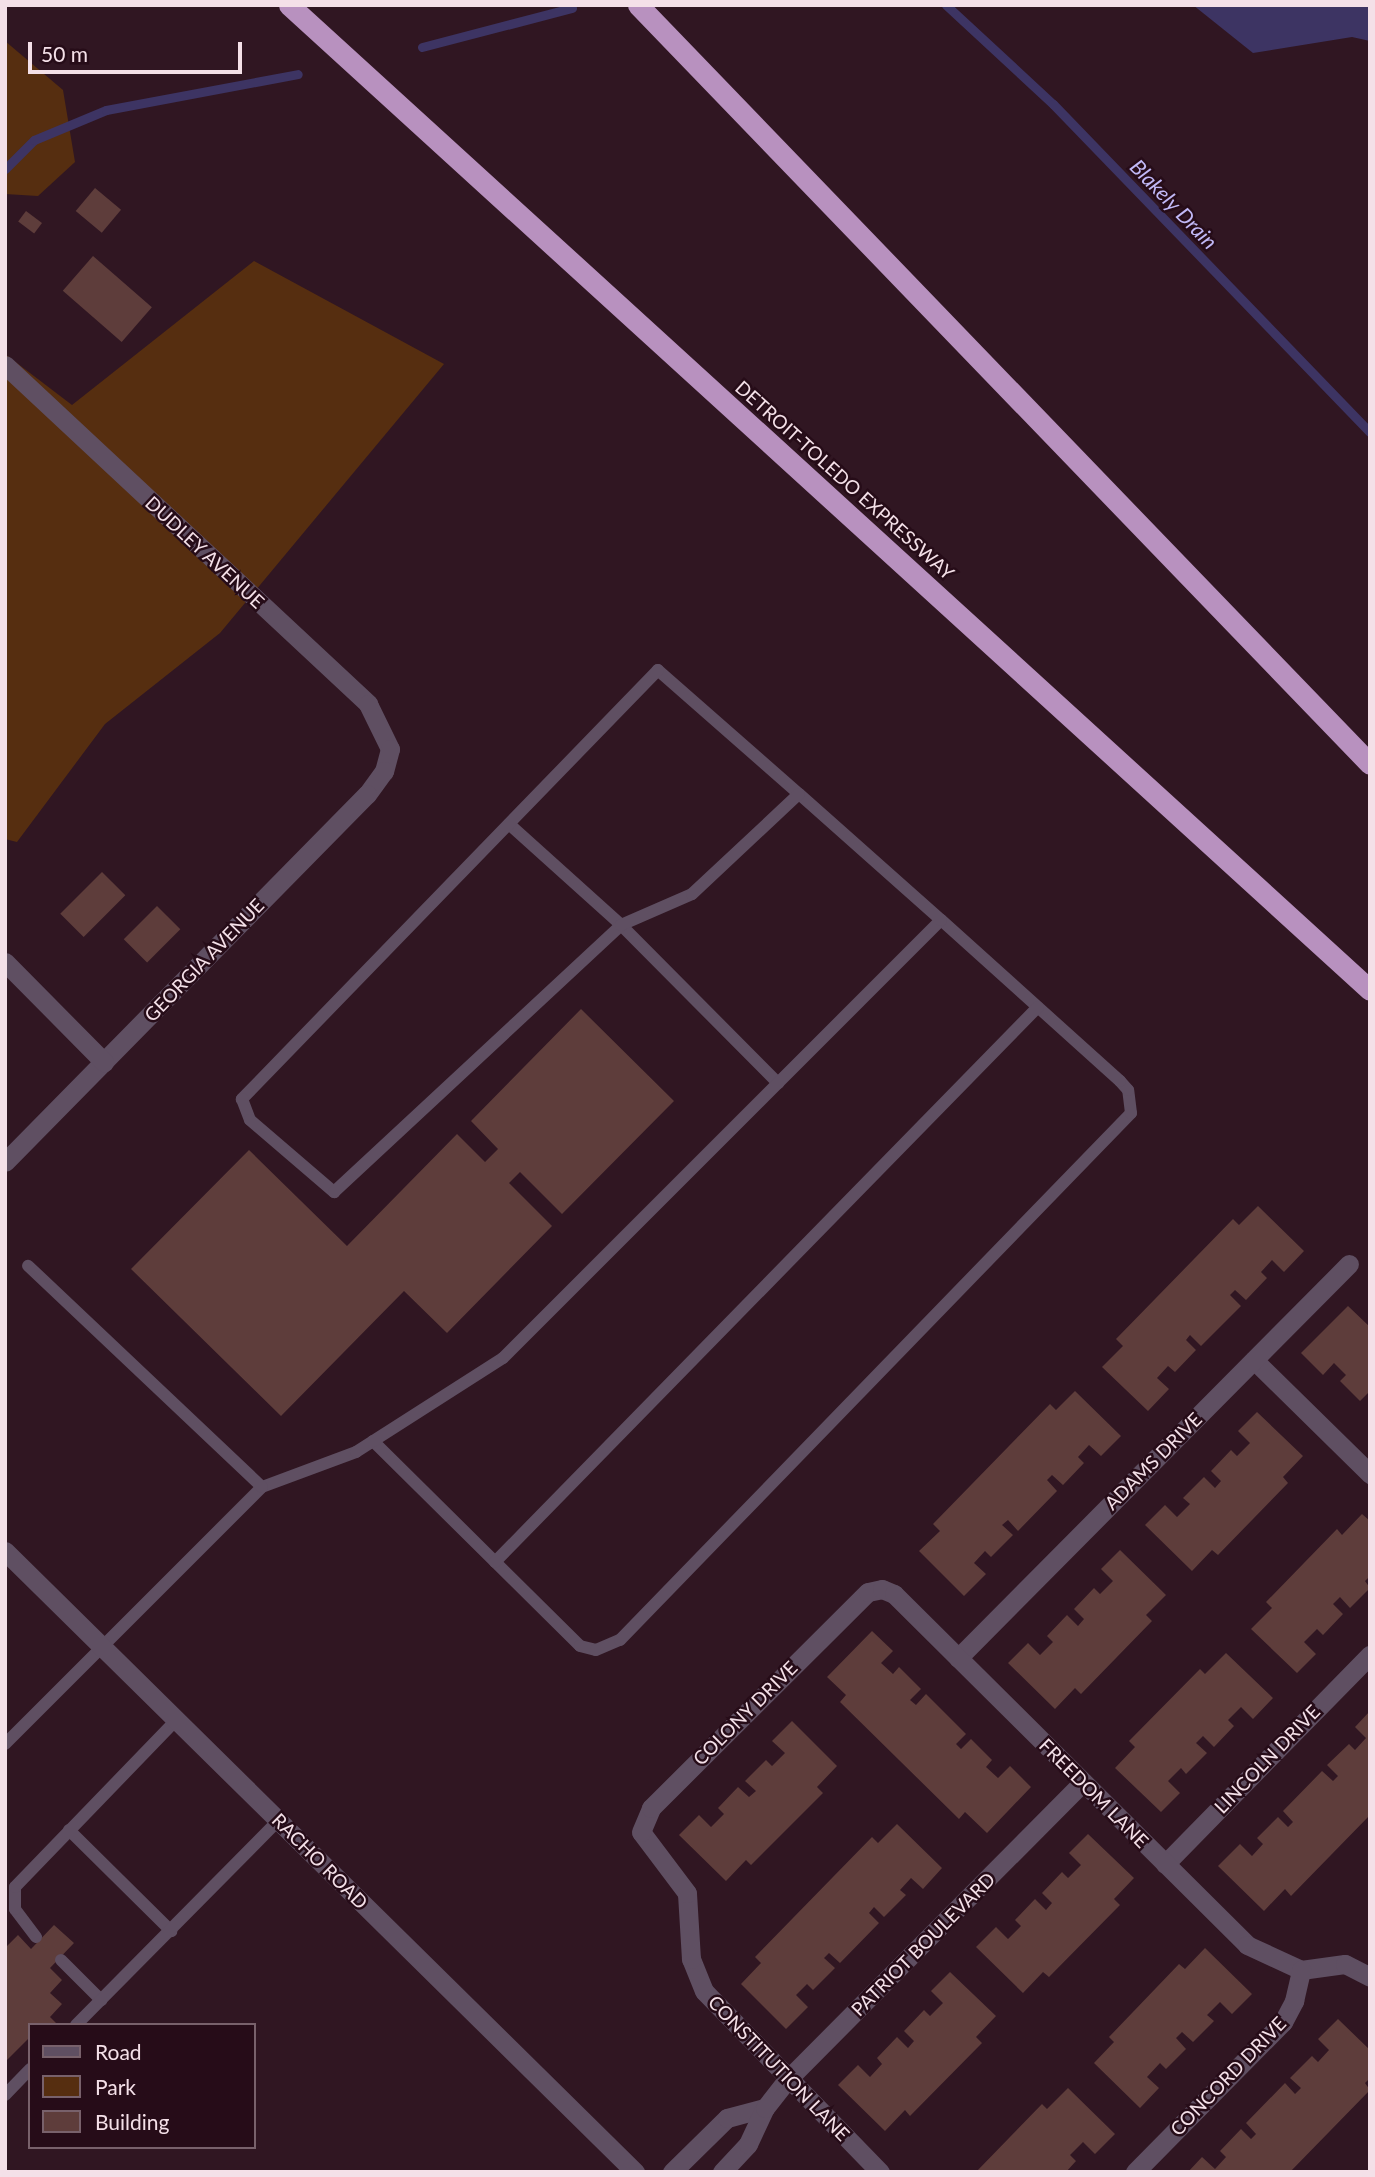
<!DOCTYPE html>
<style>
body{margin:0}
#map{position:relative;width:1375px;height:2177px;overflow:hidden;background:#301622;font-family:Lato,sans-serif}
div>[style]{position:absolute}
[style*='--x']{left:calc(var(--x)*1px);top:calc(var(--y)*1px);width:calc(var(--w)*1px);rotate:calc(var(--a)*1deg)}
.green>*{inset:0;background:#562e10}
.water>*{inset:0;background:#3d3463}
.stream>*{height:9px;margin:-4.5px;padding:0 4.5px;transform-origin:4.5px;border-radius:4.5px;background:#3d3463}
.building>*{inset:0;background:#5e3d3b;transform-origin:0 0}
.service>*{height:12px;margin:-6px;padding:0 6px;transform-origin:6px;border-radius:6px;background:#5f4f62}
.minor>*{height:19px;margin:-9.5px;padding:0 9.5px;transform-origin:9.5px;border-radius:9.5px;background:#5f4f62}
.tertiary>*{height:19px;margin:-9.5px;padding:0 9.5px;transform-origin:9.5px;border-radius:9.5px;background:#5f4f62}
.motorway>*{height:21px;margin:-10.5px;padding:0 10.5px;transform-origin:10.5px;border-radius:10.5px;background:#b891bf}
span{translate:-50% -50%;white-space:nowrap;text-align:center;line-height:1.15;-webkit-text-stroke:5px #260c18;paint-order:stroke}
.street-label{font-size:19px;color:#f4e0e8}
.water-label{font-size:21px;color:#c1b8f6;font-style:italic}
.frame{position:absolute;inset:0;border:7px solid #f4e0e8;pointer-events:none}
.legend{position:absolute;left:28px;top:2023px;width:228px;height:126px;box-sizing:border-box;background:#260c18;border:2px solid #78616b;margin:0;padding:9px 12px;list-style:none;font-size:21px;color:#f4e0e8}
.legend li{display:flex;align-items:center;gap:14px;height:35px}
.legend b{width:35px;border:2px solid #78616b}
.scale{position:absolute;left:28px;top:42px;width:214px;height:32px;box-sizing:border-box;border:4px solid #f4e0e8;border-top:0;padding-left:9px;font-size:21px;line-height:24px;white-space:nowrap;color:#f4e0e8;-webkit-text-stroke:5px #260c18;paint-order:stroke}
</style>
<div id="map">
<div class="green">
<i style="clip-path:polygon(5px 41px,63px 90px,75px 162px,38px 196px,5px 194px)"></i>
<i style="clip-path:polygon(254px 261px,444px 364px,220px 633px,105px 724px,17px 842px,5px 839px,5px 354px,72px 405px)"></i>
</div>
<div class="water">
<i style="clip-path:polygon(1193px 5px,1370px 5px,1370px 41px,1352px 37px,1253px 53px)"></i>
</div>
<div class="stream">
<i style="--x:946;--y:5;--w:146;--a:42.8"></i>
<i style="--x:1053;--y:104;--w:456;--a:46"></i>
<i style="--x:422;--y:47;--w:155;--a:-14.6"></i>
<i style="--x:5;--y:169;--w:41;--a:-45"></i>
<i style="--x:34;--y:140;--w:78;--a:-22.6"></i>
<i style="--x:106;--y:110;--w:195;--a:-10.6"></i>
</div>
<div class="building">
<i style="left:95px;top:188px;width:34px;height:30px;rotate:40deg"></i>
<i style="left:26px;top:211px;width:20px;height:13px;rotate:37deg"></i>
<i style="left:93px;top:256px;width:78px;height:46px;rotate:41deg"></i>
<i style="left:102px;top:872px;width:33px;height:59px;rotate:45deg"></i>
<i style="left:157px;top:906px;width:33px;height:47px;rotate:45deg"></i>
<i style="clip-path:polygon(581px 1009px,674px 1101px,562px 1214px,520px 1172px,509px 1183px,552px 1226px,447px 1333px,404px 1291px,281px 1416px,131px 1269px,249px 1150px,347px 1246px,457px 1134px,485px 1162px,498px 1149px,471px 1121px)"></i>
<i style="clip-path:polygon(1258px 1206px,1304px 1251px,1284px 1272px,1272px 1260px,1261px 1272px,1267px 1278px,1246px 1300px,1235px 1290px,1230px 1295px,1241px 1306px,1201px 1346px,1190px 1335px,1186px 1340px,1196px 1350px,1175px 1372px,1168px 1366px,1157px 1378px,1169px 1389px,1148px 1411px,1102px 1367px,1123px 1346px,1116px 1339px,1233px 1219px,1239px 1225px)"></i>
<i style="clip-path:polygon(1348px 1306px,1370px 1327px,1370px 1391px,1360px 1401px,1340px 1381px,1346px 1375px,1334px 1363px,1323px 1375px,1301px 1353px)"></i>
<i style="clip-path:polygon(1075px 1391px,1121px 1436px,1101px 1456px,1089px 1445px,1078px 1457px,1084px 1463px,1063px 1485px,1052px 1475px,1047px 1480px,1057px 1491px,1018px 1531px,1008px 1520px,1002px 1525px,1013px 1535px,991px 1557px,985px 1551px,974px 1563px,986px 1574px,964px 1596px,919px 1551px,940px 1531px,933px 1524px,1050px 1404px,1056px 1410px)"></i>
<i style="clip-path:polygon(1257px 1412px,1303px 1456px,1283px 1477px,1288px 1483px,1218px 1555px,1212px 1550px,1192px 1571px,1145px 1525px,1165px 1505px,1177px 1517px,1190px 1504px,1183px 1498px,1204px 1477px,1215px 1488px,1221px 1481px,1211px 1471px,1231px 1450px,1237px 1456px,1250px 1443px,1238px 1431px)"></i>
<i style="clip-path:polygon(1362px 1514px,1370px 1521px,1370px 1576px,1365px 1581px,1370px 1588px,1350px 1608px,1340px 1597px,1333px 1604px,1343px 1614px,1323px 1635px,1317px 1629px,1304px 1642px,1316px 1654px,1297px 1673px,1251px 1629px,1272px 1608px,1266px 1602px,1337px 1529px,1342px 1535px)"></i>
<i style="clip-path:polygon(1120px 1550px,1166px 1595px,1146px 1615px,1152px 1621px,1081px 1694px,1075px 1688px,1055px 1709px,1008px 1663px,1028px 1643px,1040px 1655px,1053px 1642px,1047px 1636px,1067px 1615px,1078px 1626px,1084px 1619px,1074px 1609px,1094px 1588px,1100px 1594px,1113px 1581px,1101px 1569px)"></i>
<i style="clip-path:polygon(872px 1631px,893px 1651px,881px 1663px,893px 1674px,899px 1667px,921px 1689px,910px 1700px,916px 1705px,926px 1694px,966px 1734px,956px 1744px,961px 1749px,971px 1739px,992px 1760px,986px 1767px,998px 1778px,1010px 1766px,1031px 1787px,987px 1833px,965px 1812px,959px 1819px,840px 1702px,846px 1695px,827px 1677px)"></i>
<i style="clip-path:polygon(1226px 1653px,1273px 1698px,1253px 1719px,1241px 1707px,1228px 1720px,1234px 1726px,1214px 1747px,1203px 1736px,1196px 1743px,1207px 1753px,1186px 1774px,1181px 1768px,1168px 1781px,1180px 1793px,1161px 1812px,1115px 1768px,1135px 1747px,1129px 1741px,1200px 1669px,1205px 1674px)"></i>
<i style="clip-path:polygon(1370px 1711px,1370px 1815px,1291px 1896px,1285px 1889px,1264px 1911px,1218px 1866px,1240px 1844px,1252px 1856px,1263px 1844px,1257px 1838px,1278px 1817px,1288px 1827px,1293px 1822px,1283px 1811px,1322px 1771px,1333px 1781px,1338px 1776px,1327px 1765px,1349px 1744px,1355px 1750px,1366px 1738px,1355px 1727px)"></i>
<i style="clip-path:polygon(792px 1721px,837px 1766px,817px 1787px,823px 1793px,751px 1865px,746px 1860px,726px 1881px,679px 1835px,699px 1815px,711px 1827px,724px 1814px,718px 1808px,738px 1787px,749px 1797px,756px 1791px,745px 1781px,766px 1760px,772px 1766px,785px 1753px,772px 1741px)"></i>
<i style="clip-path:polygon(897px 1824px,942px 1868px,923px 1889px,911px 1878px,900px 1890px,906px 1895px,884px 1917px,874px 1907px,869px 1913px,879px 1923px,840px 1963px,829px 1953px,824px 1958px,835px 1968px,813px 1990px,807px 1984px,796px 1995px,808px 2007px,786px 2029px,741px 1984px,761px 1963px,755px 1957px,872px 1837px,878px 1843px)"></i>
<i style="clip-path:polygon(1088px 1834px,1134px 1878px,1114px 1899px,1120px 1905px,1049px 1977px,1043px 1972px,1023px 1993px,976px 1947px,996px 1927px,1008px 1939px,1021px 1926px,1015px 1920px,1035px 1899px,1046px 1910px,1052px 1903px,1042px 1893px,1062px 1872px,1068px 1878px,1081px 1865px,1069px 1853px)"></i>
<i style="clip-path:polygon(54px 1925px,74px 1943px,50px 1968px,62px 1980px,50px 1993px,62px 2004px,50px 2017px,58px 2025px,30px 2025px,30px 2037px,5px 2062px,5px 1948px,18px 1935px,31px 1949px)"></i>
<i style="clip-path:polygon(1205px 1948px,1252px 1994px,1232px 2014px,1220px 2002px,1207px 2015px,1214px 2021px,1193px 2042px,1182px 2032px,1176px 2038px,1186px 2049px,1166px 2069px,1160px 2063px,1147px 2077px,1159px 2088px,1140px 2108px,1094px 2063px,1114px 2042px,1109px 2037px,1179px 1964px,1185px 1969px)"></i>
<i style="clip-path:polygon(950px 1972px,996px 2016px,976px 2037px,982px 2043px,910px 2116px,905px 2110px,885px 2131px,838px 2085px,858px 2065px,870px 2077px,882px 2064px,877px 2058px,897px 2037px,908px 2048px,914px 2041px,904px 2031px,924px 2010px,930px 2016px,943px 2003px,931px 1991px)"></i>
<i style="clip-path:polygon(1338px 2019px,1370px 2050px,1370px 2078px,1365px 2083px,1370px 2090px,1290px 2172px,1188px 2172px,1202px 2157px,1215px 2169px,1226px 2157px,1220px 2151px,1241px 2129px,1251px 2139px,1256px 2134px,1246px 2123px,1285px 2083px,1295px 2094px,1301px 2088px,1290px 2078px,1312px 2056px,1318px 2062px,1329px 2050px,1318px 2039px)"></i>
<i style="clip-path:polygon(1068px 2088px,1115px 2134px,1095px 2154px,1083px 2142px,1070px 2155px,1076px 2161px,1066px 2172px,976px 2172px,1042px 2104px,1047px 2109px)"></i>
</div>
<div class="service">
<i style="--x:509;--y:824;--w:151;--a:42"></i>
<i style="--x:621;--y:925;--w:223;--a:45.2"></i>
<i style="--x:373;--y:1441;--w:291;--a:44.7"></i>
<i style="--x:580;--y:1646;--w:16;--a:14"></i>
<i style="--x:596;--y:1650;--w:26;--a:-23"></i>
<i style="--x:620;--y:1640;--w:734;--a:-45.88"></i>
<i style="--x:1131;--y:1113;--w:23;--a:-97"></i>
<i style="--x:1128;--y:1090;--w:12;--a:-132"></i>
<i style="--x:1120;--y:1081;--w:241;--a:-138"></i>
<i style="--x:262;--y:1487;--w:100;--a:-20.4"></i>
<i style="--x:356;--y:1452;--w:174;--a:-32.6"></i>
<i style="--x:503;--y:1358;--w:619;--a:-45"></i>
<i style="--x:941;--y:920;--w:190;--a:-138.4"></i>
<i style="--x:799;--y:794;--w:188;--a:-138.7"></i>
<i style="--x:658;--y:670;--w:598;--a:134.12"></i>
<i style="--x:242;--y:1099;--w:22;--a:69"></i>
<i style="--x:250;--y:1120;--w:111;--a:40.6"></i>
<i style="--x:334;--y:1192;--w:392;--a:-42.9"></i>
<i style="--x:621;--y:925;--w:77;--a:-23.6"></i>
<i style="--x:692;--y:894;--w:146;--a:-43.1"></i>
<i style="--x:495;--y:1562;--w:776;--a:-45.63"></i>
<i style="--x:5;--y:1744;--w:363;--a:-45"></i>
<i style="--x:262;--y:1487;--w:322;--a:-136.6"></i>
<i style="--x:69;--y:1830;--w:144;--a:44.7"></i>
<i style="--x:36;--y:1937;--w:35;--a:-127"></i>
<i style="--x:15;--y:1909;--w:22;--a:-90"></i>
<i style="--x:15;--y:1887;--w:233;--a:-46"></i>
<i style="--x:61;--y:1960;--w:57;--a:45"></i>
<i style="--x:76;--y:2025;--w:289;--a:-45.3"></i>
<i style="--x:5;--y:2095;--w:36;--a:-46"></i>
</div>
<div class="minor">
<i style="--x:5;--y:365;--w:497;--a:43"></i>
<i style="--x:368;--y:704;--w:50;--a:63.9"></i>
<i style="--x:390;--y:749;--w:23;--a:105"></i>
<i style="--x:384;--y:771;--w:29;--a:126"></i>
<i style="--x:367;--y:794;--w:516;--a:134.53"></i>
<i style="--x:5;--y:962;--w:141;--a:45.3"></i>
<i style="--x:1254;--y:1360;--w:163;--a:44.5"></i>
<i style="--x:958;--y:1658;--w:555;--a:-45.22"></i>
<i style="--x:1165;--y:1864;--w:293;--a:-45.6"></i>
<i style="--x:672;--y:2172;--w:77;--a:-44.5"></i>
<i style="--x:727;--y:2118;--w:39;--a:-15"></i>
<i style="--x:722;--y:2172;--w:38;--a:-47"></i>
<i style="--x:748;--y:2144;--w:40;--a:-65"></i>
<i style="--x:765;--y:2108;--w:36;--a:-52"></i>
<i style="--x:787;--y:2080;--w:420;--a:-45.2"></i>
<i style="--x:880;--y:2172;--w:252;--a:-134.2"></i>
<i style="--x:704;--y:1991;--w:35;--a:-112"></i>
<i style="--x:691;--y:1959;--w:66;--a:-93.5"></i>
<i style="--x:687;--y:1893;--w:76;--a:-127"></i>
<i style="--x:641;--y:1832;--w:26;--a:-67"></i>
<i style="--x:651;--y:1808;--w:306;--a:-44.9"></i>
<i style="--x:868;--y:1592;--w:14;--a:-12"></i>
<i style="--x:882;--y:1589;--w:13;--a:23"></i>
<i style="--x:894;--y:1594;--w:498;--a:44.8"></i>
<i style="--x:1247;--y:1945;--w:60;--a:24.8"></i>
<i style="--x:1301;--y:1970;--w:44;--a:-7.8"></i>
<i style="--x:1345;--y:1964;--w:28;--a:27"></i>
<i style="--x:1135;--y:2172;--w:211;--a:-45.4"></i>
<i style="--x:1283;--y:2022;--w:24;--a:-62"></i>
<i style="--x:1294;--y:2001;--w:32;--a:-77"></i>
</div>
<div class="tertiary">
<i style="--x:5;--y:1551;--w:885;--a:44.59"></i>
</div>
<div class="motorway">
<i style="--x:289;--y:5;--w:1462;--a:42.34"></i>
<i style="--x:638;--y:5;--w:1054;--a:46.04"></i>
</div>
<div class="street-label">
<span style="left:845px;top:480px;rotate:42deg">DETROIT-TOLEDO EXPRESSWAY</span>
<span style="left:205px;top:552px;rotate:43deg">DUDLEY AVENUE</span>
<span style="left:204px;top:960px;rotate:-46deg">GEORGIA AVENUE</span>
<span style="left:1153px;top:1461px;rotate:-45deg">ADAMS DRIVE</span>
<span style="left:745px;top:1713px;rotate:-45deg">COLONY DRIVE</span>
<span style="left:1267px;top:1759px;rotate:-46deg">LINCOLN DRIVE</span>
<span style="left:1094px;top:1793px;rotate:45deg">FREEDOM LANE</span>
<span style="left:320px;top:1861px;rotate:45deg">RACHO ROAD</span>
<span style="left:923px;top:1944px;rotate:-45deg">PATRIOT BOULEVARD</span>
<span style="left:779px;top:2068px;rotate:46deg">CONSTITUTION LANE</span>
<span style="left:1228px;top:2076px;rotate:-46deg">CONCORD DRIVE</span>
</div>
<div class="water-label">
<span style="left:1174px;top:204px;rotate:46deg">Blakely Drain</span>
</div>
<div class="frame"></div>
<ul class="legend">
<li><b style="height:9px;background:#5f4f62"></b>Road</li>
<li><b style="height:19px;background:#562e10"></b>Park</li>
<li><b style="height:19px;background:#5e3d3b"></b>Building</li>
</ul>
<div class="scale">50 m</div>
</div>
